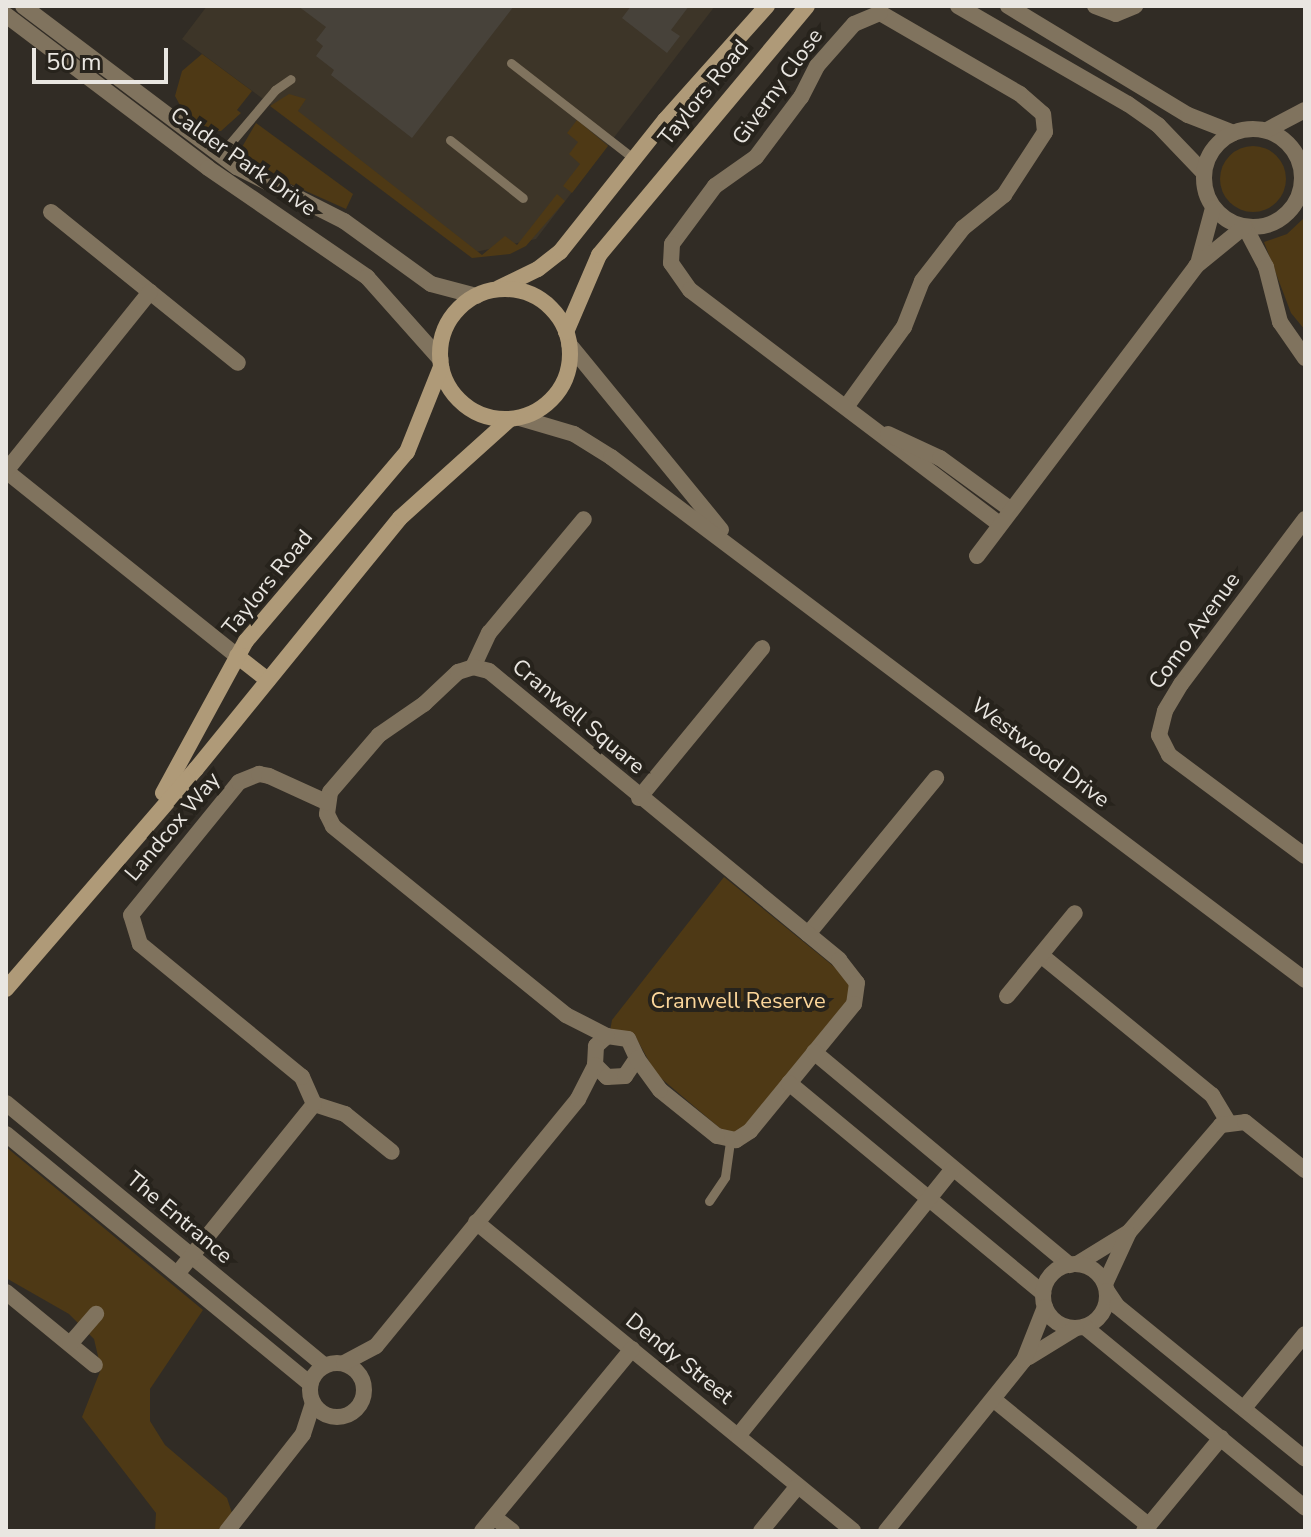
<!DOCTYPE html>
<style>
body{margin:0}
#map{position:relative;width:1311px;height:1537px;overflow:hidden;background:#312c25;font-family:"Nunito Sans",sans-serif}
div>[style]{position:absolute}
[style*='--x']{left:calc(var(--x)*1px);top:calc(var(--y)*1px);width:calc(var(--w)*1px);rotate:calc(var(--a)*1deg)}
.built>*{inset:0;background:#3d3528}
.green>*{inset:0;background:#4e3915}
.round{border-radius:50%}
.building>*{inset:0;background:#47423a}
.service>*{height:9px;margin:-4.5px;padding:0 4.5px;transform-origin:4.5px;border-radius:4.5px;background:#80735e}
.minor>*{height:16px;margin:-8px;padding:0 8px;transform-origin:8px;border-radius:8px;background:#80735e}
.minor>.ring{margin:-8px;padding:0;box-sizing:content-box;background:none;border:16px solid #80735e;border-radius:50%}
.tertiary>*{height:16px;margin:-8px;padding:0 8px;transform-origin:8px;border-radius:8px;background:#80735e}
.secondary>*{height:16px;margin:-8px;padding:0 8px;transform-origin:8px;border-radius:8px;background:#af9a78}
.secondary>.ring{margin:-8px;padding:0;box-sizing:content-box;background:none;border:16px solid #af9a78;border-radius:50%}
span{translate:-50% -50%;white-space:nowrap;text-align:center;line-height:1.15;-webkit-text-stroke:8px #27231c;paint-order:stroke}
.street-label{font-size:22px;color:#e9e6e1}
.park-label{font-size:22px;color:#fcd69a}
.frame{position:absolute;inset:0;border:8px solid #e9e6e1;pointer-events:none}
.scale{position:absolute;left:32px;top:48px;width:136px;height:36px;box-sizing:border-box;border:4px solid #e9e6e1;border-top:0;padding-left:10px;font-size:24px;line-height:28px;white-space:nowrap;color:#e9e6e1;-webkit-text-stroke:6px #27231c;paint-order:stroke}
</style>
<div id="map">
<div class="built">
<i style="clip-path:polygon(207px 6px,715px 6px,536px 239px,471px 253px,182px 39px)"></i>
</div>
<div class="green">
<i style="clip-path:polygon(202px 54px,252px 91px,237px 110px,241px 113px,221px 131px,203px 131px,187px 118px,175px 96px,182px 71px)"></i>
<i style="clip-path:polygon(289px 94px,306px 99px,298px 111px,482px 255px,505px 236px,517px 245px,557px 194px,565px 201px,526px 246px,510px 254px,472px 258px,270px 106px)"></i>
<i style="clip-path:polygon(577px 120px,608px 146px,572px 193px,563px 186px,580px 164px,569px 154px,578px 142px,567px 133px)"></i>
<i style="clip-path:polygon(256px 123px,353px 194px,346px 209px,250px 166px,242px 147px)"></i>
<i class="round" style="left:1220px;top:146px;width:66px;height:66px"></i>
<i style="clip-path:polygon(1305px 217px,1305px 330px,1291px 313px,1264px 242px,1287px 234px)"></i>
<i style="clip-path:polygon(724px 877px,843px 974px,852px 991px,848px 1007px,750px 1127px,737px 1134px,722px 1130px,656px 1074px,634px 1034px,610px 1031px,612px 1020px)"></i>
<i style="clip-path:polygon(6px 1147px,203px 1310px,150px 1389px,150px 1421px,165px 1445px,227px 1498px,238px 1531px,155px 1531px,156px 1513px,82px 1417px,101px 1369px,94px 1339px,69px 1314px,6px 1278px)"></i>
</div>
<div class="building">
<i style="clip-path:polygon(298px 6px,514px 6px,412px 138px,331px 75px,334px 70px,316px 56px,323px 46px,316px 40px,326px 27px)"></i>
<i style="clip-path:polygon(631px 6px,689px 6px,671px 30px,680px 36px,667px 53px,622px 18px)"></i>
</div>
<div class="service">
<i style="--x:511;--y:63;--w:155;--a:37.9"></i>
<i style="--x:450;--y:140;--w:93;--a:38.5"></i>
<i style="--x:221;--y:154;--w:84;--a:-49.8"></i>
<i style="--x:275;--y:90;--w:19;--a:-35"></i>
<i style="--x:709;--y:1201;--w:29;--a:-56"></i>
<i style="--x:725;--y:1177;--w:35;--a:-82"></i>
</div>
<div class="minor">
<i style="--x:958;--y:6;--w:196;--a:30"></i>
<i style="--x:1128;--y:104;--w:37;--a:35"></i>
<i style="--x:1158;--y:125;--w:66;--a:46.2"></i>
<i style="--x:1008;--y:6;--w:210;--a:31.2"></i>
<i style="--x:1188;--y:115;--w:49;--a:21.4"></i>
<i style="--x:1095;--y:6;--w:22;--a:21"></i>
<i style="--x:1116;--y:14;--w:21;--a:-23"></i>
<i class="ring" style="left:1204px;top:129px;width:82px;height:82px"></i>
<i style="--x:1267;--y:130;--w:43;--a:-27.8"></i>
<i style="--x:51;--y:212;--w:240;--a:38.9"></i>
<i style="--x:1245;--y:227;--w:45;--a:62.3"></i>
<i style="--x:1266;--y:267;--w:57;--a:75.7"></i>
<i style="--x:1280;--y:322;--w:44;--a:55.2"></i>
<i style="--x:1198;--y:264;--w:58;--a:-75"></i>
<i style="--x:846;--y:407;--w:99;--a:-54.1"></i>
<i style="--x:904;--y:327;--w:49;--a:-68.6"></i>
<i style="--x:922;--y:281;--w:67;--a:-52.3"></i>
<i style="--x:963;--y:228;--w:53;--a:-38.8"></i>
<i style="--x:1004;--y:195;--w:75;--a:-56.9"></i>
<i style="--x:1045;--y:132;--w:18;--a:-96"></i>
<i style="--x:1043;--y:114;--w:30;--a:-139"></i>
<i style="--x:1020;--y:94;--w:162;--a:-149.9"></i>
<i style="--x:880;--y:13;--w:28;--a:157"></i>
<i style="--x:854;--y:24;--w:56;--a:131.4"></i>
<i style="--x:817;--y:66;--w:35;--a:117"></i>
<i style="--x:801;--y:97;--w:75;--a:126.9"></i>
<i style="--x:756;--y:157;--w:50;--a:144.7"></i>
<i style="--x:715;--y:186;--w:72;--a:126.6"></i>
<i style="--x:672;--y:244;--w:19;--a:93"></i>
<i style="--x:671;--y:263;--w:33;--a:55"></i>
<i style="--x:690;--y:290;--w:388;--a:37.1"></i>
<i style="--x:888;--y:434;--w:57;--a:24.8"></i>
<i style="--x:940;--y:458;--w:87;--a:36.1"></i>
<i style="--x:6;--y:471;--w:296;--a:38.7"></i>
<i style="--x:6;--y:471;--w:230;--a:-51.2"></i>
<i style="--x:1305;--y:519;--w:206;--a:126.9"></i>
<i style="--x:1181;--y:684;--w:31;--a:121"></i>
<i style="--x:1165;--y:711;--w:25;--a:104"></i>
<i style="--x:1159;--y:735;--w:22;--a:63"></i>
<i style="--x:1169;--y:755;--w:169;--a:36.6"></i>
<i style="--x:977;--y:556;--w:363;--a:-52.9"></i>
<i style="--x:1196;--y:266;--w:62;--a:-39.1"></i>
<i style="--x:473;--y:667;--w:38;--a:-65"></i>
<i style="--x:489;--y:633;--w:148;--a:-50.2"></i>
<i style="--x:639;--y:798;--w:194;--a:-50.6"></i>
<i style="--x:808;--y:934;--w:202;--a:-50.6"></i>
<i style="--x:1042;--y:956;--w:220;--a:39.3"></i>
<i style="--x:1212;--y:1095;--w:33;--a:59"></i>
<i style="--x:1007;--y:996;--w:107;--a:-50.7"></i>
<i style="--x:607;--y:1036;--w:15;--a:138"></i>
<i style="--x:596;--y:1046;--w:19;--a:93"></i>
<i style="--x:595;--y:1065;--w:17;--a:45"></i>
<i style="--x:607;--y:1077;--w:18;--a:-3"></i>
<i style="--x:625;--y:1076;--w:22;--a:-56"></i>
<i style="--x:637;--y:1058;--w:21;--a:-115"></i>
<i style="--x:628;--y:1039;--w:21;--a:-172"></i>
<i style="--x:607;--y:1036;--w:46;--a:-152.9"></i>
<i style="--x:566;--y:1015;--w:300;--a:-141"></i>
<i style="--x:333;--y:826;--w:13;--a:-117"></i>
<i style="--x:327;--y:814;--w:22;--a:-82"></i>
<i style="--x:330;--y:792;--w:75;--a:-49.3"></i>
<i style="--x:379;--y:735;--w:55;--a:-34.6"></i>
<i style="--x:424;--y:704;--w:47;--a:-43.3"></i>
<i style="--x:458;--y:672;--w:16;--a:-18"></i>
<i style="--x:473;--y:667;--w:16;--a:14"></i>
<i style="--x:489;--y:671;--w:454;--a:39.5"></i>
<i style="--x:839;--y:960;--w:29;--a:52"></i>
<i style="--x:857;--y:983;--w:21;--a:98"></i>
<i style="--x:854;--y:1004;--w:164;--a:129.3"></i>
<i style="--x:750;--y:1131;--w:17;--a:147"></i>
<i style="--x:736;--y:1140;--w:19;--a:-168"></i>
<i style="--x:717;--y:1136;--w:73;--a:-141.1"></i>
<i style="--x:660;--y:1090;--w:39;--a:-126"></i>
<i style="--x:814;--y:1052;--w:333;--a:39.8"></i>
<i style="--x:789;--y:1083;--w:330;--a:39.6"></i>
<i style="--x:6;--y:1103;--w:412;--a:39.5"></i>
<i style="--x:314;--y:1104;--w:33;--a:18"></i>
<i style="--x:345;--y:1114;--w:60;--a:39"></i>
<i style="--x:6;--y:1134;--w:394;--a:39.4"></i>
<i style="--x:476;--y:1222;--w:487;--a:39.3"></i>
<i style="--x:1077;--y:1264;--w:61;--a:-31.6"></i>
<i style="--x:1129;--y:1232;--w:141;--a:-49.3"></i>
<i style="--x:1221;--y:1125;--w:24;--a:-7"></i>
<i style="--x:1245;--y:1122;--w:77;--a:38.7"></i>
<i class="ring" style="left:1043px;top:1264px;width:48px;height:48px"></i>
<i style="--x:177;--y:1274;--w:218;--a:-51.1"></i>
<i style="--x:314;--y:1104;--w:30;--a:-114"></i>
<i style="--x:302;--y:1077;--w:210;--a:-140.6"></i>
<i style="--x:140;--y:944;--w:30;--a:-107"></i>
<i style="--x:131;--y:915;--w:171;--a:-50.9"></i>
<i style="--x:239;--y:782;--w:22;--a:-22"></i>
<i style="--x:259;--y:774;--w:10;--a:11"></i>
<i style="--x:269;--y:776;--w:63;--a:24.5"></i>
<i style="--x:1105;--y:1284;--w:55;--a:-65.3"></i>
<i style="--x:1107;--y:1291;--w:18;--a:56"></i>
<i style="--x:1117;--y:1306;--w:242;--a:39.1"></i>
<i style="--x:6;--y:1292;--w:115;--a:39.4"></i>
<i style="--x:1085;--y:1327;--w:285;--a:39.4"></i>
<i style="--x:70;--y:1344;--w:40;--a:-49"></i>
<i style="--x:1029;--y:1357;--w:55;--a:-31.7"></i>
<i class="ring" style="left:310px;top:1363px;width:38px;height:38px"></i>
<i style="--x:344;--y:1363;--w:36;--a:-28"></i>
<i style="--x:376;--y:1346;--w:319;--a:-50.7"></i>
<i style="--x:578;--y:1099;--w:38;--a:-63"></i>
<i style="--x:993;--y:1399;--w:201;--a:39.1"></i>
<i style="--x:1244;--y:1408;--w:96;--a:-50.5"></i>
<i style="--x:738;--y:1436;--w:343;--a:-51.2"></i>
<i style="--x:494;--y:1517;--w:23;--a:38"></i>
<i style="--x:227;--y:1531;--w:123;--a:-51.9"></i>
<i style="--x:303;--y:1434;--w:32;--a:-72"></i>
<i style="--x:482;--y:1531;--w:236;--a:-50.5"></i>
<i style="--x:761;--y:1531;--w:58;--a:-50.6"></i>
<i style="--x:886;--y:1531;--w:220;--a:-51.1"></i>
<i style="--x:1024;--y:1360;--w:57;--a:-68.4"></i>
<i style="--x:1144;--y:1531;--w:121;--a:-50.4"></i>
</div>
<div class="tertiary">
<i style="--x:23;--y:6;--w:268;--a:37"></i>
<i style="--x:237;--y:167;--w:120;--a:26.8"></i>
<i style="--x:344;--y:221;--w:107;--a:35.9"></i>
<i style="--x:431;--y:284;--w:47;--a:14.9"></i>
<i style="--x:6;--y:15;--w:253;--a:37.1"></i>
<i style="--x:208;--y:168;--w:193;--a:34.4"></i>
<i style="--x:367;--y:277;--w:111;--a:48.3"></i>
<i style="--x:569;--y:344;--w:240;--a:50.7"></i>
<i style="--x:520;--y:418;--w:56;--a:16.5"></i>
<i style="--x:574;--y:434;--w:44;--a:31.9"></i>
<i style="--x:611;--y:457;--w:869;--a:37"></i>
</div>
<div class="secondary">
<i style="--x:499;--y:288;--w:43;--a:-26"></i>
<i style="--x:538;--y:269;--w:28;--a:-38"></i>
<i style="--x:560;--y:252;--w:169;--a:-51.5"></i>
<i style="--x:665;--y:120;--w:153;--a:-48.2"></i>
<i class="ring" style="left:440px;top:289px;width:114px;height:114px"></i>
<i style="--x:566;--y:332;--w:84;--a:-66.8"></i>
<i style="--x:599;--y:255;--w:324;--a:-50.1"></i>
<i style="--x:237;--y:656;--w:39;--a:38"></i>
<i style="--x:163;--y:793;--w:173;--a:-61.4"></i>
<i style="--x:246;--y:641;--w:248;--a:-49.6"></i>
<i style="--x:407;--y:452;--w:92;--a:-68.2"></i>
<i style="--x:6;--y:989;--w:291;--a:-49.2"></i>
<i style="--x:196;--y:769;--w:323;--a:-50.9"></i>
<i style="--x:400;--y:518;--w:148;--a:-42"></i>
</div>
<div class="street-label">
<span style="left:778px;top:87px;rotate:-54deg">Giverny Close</span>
<span style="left:704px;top:93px;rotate:-51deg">Taylors Road</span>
<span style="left:243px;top:162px;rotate:35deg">Calder Park Drive</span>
<span style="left:268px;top:583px;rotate:-51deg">Taylors Road</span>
<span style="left:1195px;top:631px;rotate:-54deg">Como Avenue</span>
<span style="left:578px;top:717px;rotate:40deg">Cranwell Square</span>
<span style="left:1040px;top:753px;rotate:37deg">Westwood Drive</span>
<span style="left:173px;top:827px;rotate:-50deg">Landcox Way</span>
<span style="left:179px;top:1218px;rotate:40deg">The Entrance</span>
<span style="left:679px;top:1359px;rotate:39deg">Dendy Street</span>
</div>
<div class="park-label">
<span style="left:738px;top:1002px">Cranwell Reserve</span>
</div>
<div class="frame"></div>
<div class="scale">50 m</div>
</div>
